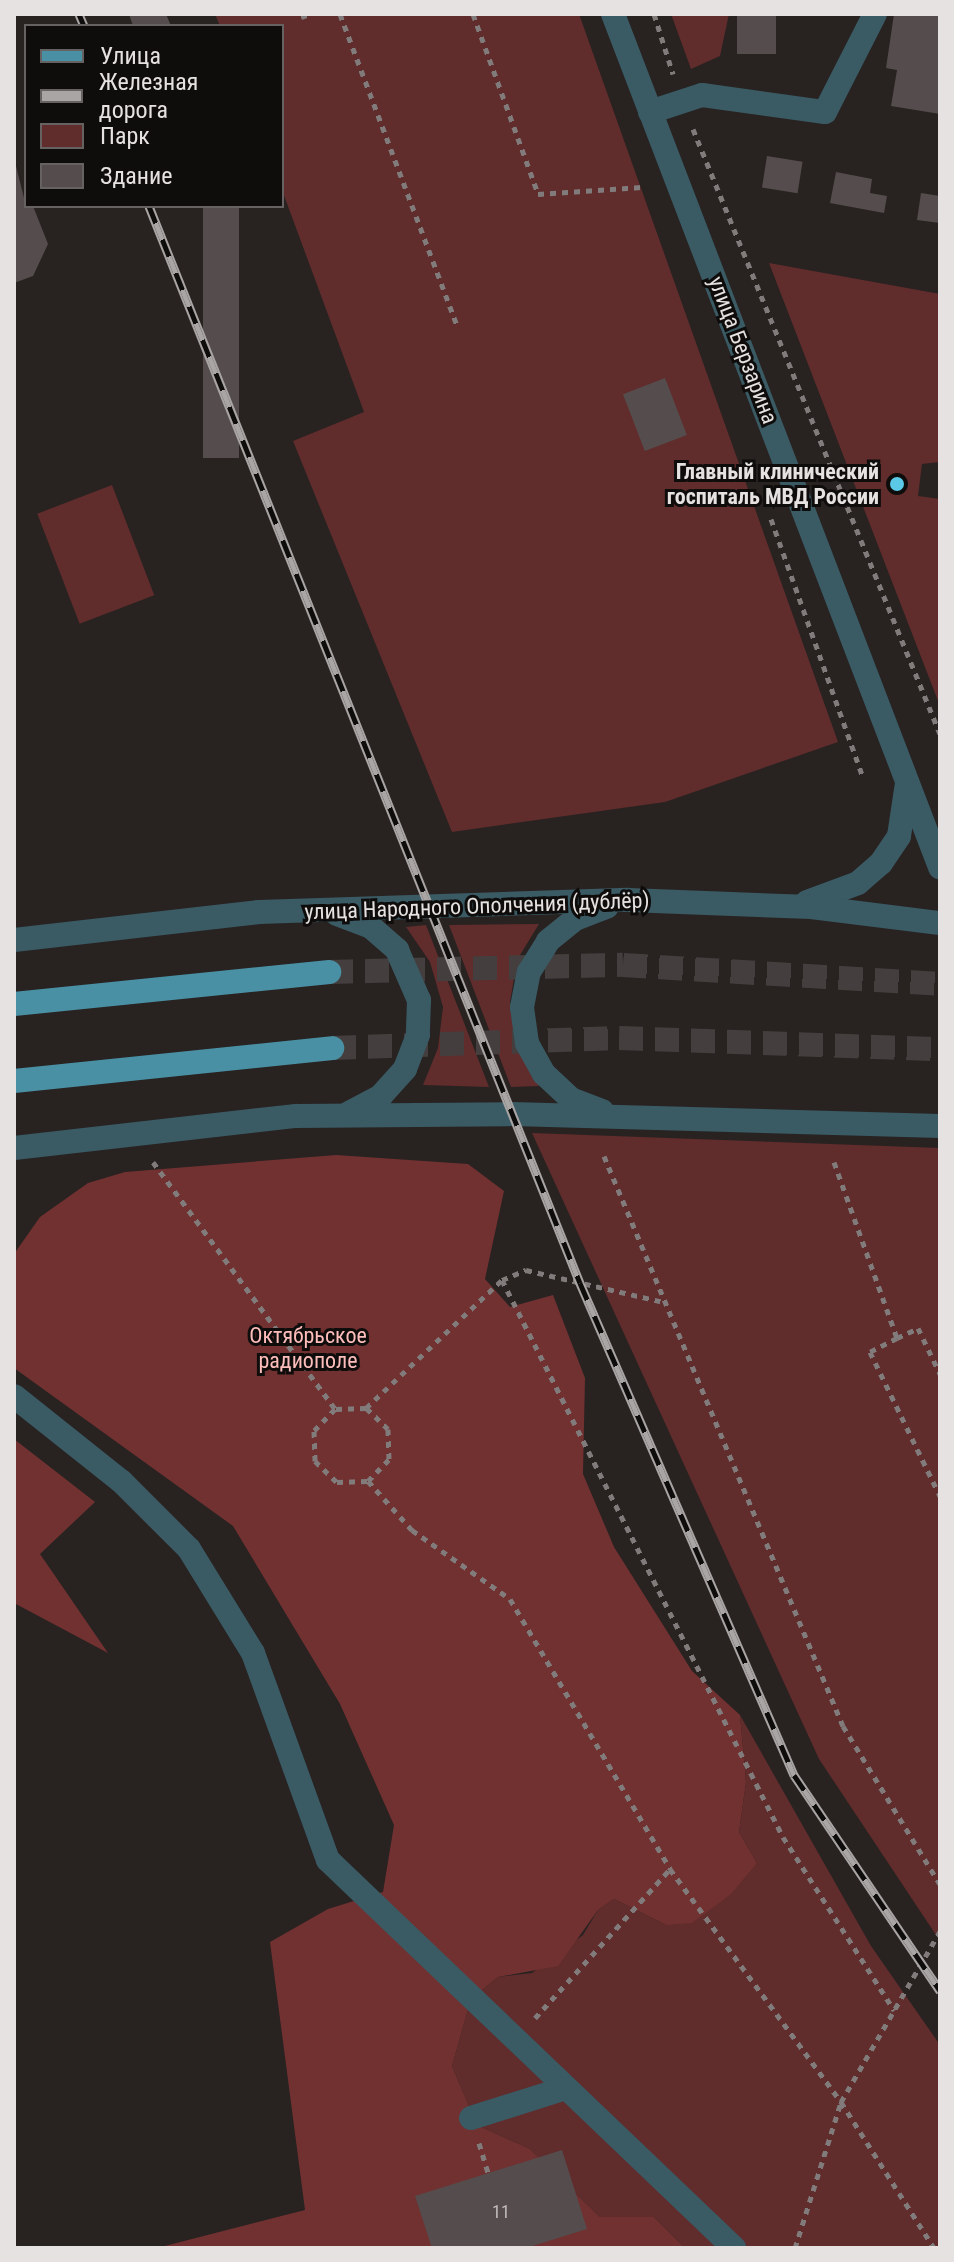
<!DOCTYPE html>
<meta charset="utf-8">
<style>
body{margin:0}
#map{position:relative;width:954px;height:2262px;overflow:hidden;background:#282221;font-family:"Roboto Condensed",sans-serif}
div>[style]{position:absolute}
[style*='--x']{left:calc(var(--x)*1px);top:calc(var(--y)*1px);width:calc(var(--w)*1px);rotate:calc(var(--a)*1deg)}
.green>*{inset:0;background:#602c2c;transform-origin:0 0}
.forest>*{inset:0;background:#713131}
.building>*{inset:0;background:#554d4d;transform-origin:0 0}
.major-tunnel>*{height:24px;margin-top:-12px;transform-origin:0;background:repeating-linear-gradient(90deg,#443f3e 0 24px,transparent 0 36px)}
.path>*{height:5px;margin-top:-2.5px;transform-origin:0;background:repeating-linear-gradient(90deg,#817c7b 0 6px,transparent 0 12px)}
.minor>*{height:24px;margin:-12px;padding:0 12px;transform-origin:12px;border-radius:12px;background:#3a5a64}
.major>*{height:24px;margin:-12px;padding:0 12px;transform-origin:12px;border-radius:12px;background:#4990a4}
.rail>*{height:9px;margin-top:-4.5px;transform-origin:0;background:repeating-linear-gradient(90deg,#0f0c0c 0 18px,#a9a5a4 0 36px);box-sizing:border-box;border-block:2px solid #a9a5a4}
.dots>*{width:22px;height:22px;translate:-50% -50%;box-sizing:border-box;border:4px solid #0f0c0c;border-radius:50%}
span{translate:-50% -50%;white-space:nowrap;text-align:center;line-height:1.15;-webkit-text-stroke:6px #0f0c0c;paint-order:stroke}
.number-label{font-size:18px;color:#c2bdbc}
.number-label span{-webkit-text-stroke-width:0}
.street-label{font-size:22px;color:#e6e2e1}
.poi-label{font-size:22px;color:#e6e2e1;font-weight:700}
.right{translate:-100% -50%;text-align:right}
.park-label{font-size:22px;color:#fdbebb}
.frame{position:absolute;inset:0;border:16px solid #e6e2e1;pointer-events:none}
.legend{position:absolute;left:24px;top:24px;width:260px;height:184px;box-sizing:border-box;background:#0f0c0c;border:2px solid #656261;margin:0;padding:10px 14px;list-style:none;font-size:24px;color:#e6e2e1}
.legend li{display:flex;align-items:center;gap:16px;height:40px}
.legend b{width:40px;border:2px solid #656261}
</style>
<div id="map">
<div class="green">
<i style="clip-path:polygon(215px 14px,579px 14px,838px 742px,665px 802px,452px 832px,293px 441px,364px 412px,282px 190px,282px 26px,220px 26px)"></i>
<i style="clip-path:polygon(671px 14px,729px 14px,720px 56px,691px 69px)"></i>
<i style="clip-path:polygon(769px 263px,940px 294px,940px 462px,922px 464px,918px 496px,940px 499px,940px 706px)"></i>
<i style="left:112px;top:485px;width:118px;height:80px;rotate:69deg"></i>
<i style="clip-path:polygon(539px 924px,517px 960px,510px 1002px,518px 1049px,539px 1086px,511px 1087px,449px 925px)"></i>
<i style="clip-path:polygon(426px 925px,489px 1087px,423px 1085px,438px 1048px,443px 1007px,430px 962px,406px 927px)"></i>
<i style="clip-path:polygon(532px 1133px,940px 1148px,940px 1941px,819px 1759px)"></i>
<i style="clip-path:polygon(740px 1715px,871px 1946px,940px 2045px,940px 2248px,685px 2248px,654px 2217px,600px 2217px,530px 2149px,477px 2125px,452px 2066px,471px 1999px,498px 1977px,532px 1973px,583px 1935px,598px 1910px,614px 1899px,666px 1925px,757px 1863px,739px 1832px,746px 1782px)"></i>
</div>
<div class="forest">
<i style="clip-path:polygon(336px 1155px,468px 1164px,504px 1191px,485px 1279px,510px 1307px,553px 1295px,585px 1378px,583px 1474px,614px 1547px,692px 1671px,740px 1715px,746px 1782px,739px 1832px,757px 1863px,731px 1894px,692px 1923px,666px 1925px,614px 1899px,598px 1910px,558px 1966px,498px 1977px,471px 1999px,452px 2066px,477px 2125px,530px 2149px,600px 2217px,654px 2217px,685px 2248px,157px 2248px,305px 2210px,270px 1942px,328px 1909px,383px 1892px,394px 1825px,340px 1704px,233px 1526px,14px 1368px,14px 1254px,40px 1217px,88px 1183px,125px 1172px)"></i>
<i style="clip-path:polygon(14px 1439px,95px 1502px,40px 1554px,108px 1653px,14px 1603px)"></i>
</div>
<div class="building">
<i style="clip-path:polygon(129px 14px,166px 14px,171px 26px,133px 26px)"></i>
<i style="left:737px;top:14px;width:39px;height:40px"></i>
<i style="clip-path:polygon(894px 14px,940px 14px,940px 114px,891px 106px,897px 70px,886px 68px)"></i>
<i style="left:767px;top:156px;width:36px;height:32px;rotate:9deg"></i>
<i style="clip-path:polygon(14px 158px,26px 206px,33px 206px,48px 244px,33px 276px,14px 283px)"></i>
<i style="clip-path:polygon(836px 172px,872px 179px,870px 193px,887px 196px,884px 213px,830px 203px)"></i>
<i style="clip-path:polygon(921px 193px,940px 196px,940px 223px,917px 220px)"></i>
<i style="left:203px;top:206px;width:36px;height:252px"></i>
<i style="left:665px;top:378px;width:61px;height:45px;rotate:69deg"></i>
<i style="clip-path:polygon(562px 2150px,587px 2229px,526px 2248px,432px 2248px,415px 2196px)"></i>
</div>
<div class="major-tunnel">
<i style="--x:329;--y:972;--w:294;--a:-1.4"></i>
<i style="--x:623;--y:965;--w:318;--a:3.4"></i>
<i style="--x:332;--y:1048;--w:287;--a:-2"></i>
<i style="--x:619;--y:1038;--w:321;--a:2"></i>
</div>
<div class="path">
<i style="--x:340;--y:14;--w:332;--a:69.4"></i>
<i style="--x:473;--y:14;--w:191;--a:70.1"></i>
<i style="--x:538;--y:194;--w:104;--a:-3.9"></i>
<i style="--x:654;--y:14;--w:63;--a:72.4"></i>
<i style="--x:301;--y:17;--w:9;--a:-18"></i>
<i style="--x:693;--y:129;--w:653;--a:67.79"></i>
<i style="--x:771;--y:519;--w:275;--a:70.4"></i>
<i style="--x:604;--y:1156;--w:618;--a:67.25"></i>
<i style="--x:843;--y:1726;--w:185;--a:58.5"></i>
<i style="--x:153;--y:1162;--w:307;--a:53.6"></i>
<i style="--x:834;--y:1162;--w:187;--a:70.3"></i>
<i style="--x:897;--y:1338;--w:23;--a:-25"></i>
<i style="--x:918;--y:1328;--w:51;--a:64.4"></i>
<i style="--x:502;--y:1280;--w:624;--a:63.23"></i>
<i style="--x:783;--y:1837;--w:206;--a:57.3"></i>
<i style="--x:897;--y:1338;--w:30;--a:153"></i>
<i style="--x:870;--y:1352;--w:160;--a:64.1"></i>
<i style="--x:366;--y:1408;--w:187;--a:-43.3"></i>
<i style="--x:502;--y:1280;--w:26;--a:-23"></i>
<i style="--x:526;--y:1270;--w:142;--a:13.1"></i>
<i style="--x:368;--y:1481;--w:30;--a:-46"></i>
<i style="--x:389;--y:1459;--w:30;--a:-92"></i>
<i style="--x:388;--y:1429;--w:30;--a:-136"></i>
<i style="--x:366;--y:1408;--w:31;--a:178"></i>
<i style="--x:335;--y:1409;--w:30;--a:134"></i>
<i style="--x:314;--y:1431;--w:30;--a:88"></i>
<i style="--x:315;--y:1461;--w:30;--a:44"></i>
<i style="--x:337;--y:1482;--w:31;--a:-2"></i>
<i style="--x:368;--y:1481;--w:66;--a:48.1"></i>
<i style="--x:412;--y:1530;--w:120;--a:35.1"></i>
<i style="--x:510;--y:1599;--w:314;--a:59.3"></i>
<i style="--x:670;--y:1869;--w:289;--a:53.7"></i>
<i style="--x:841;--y:2102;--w:173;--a:57.5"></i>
<i style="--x:535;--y:2018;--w:201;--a:-47.8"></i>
<i style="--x:479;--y:2143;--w:31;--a:73"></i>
<i style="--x:795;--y:2248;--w:153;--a:-72.5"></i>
<i style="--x:841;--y:2102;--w:198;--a:-59.9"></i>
</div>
<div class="minor">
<i style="--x:613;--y:14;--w:914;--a:69.03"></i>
<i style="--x:650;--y:112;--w:55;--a:-18.1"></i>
<i style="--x:702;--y:95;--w:124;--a:7.9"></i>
<i style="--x:825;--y:112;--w:110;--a:-63"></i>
<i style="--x:807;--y:902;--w:54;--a:-20.4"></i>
<i style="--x:858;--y:883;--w:30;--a:-41"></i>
<i style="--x:881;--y:863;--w:32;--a:-56"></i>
<i style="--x:899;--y:836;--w:54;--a:-81.4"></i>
<i style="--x:337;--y:914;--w:36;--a:21"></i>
<i style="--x:371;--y:927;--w:35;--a:41"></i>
<i style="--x:397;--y:950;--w:55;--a:66.3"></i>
<i style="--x:419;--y:1000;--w:35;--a:92"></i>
<i style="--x:418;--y:1035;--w:36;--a:111"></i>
<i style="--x:405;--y:1069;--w:36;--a:132"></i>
<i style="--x:381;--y:1096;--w:36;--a:152"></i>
<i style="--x:14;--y:940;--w:247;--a:-6.5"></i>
<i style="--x:259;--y:912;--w:369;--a:-1.9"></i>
<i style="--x:628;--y:900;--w:183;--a:2.2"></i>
<i style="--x:811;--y:907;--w:130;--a:7.1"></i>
<i style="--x:602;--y:1111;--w:33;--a:-159"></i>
<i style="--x:571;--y:1099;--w:37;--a:-137"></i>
<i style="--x:544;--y:1074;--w:35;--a:-119"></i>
<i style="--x:527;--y:1043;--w:36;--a:-98"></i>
<i style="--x:522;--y:1007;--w:36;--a:-79"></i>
<i style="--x:529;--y:972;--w:36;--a:-58"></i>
<i style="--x:548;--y:941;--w:35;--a:-39"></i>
<i style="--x:575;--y:919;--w:34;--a:-21"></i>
<i style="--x:14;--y:1148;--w:284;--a:-6.5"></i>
<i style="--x:296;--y:1116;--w:216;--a:-0.5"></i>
<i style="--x:512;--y:1114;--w:428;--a:1.6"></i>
<i style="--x:14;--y:1396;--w:137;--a:38.5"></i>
<i style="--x:121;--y:1481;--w:96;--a:45"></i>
<i style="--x:189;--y:1549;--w:122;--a:58.4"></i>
<i style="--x:253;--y:1653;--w:220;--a:70.1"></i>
<i style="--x:328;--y:1860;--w:562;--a:43.7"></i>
<i style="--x:471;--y:2118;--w:100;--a:-17.5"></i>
</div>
<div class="major">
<i style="--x:14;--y:1004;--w:317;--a:-5.8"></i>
<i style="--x:14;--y:1081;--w:320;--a:-5.9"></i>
</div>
<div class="rail">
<i style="--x:79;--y:14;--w:13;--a:67"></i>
<i style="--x:149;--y:206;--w:1160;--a:68.19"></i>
<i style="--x:580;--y:1283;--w:537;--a:66.49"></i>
<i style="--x:794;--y:1775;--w:261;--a:55.9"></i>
</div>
<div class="dots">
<i style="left:897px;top:484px;background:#5bc8e6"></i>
</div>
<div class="number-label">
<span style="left:501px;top:2212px">11</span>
</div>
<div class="street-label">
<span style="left:743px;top:350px;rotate:69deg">улица Берзарина</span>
<span style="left:477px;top:906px;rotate:-2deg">улица Народного Ополчения (дублёр)</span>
</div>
<div class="poi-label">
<span class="right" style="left:879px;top:484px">Главный клинический<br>госпиталь МВД России</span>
</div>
<div class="park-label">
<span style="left:308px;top:1348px">Октябрьское<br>радиополе</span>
</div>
<div class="frame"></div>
<ul class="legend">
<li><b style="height:10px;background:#4990a4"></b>Улица</li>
<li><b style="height:10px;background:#a9a5a4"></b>Железная дорога</li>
<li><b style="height:22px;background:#602c2c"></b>Парк</li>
<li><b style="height:22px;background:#554d4d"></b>Здание</li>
</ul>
</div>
